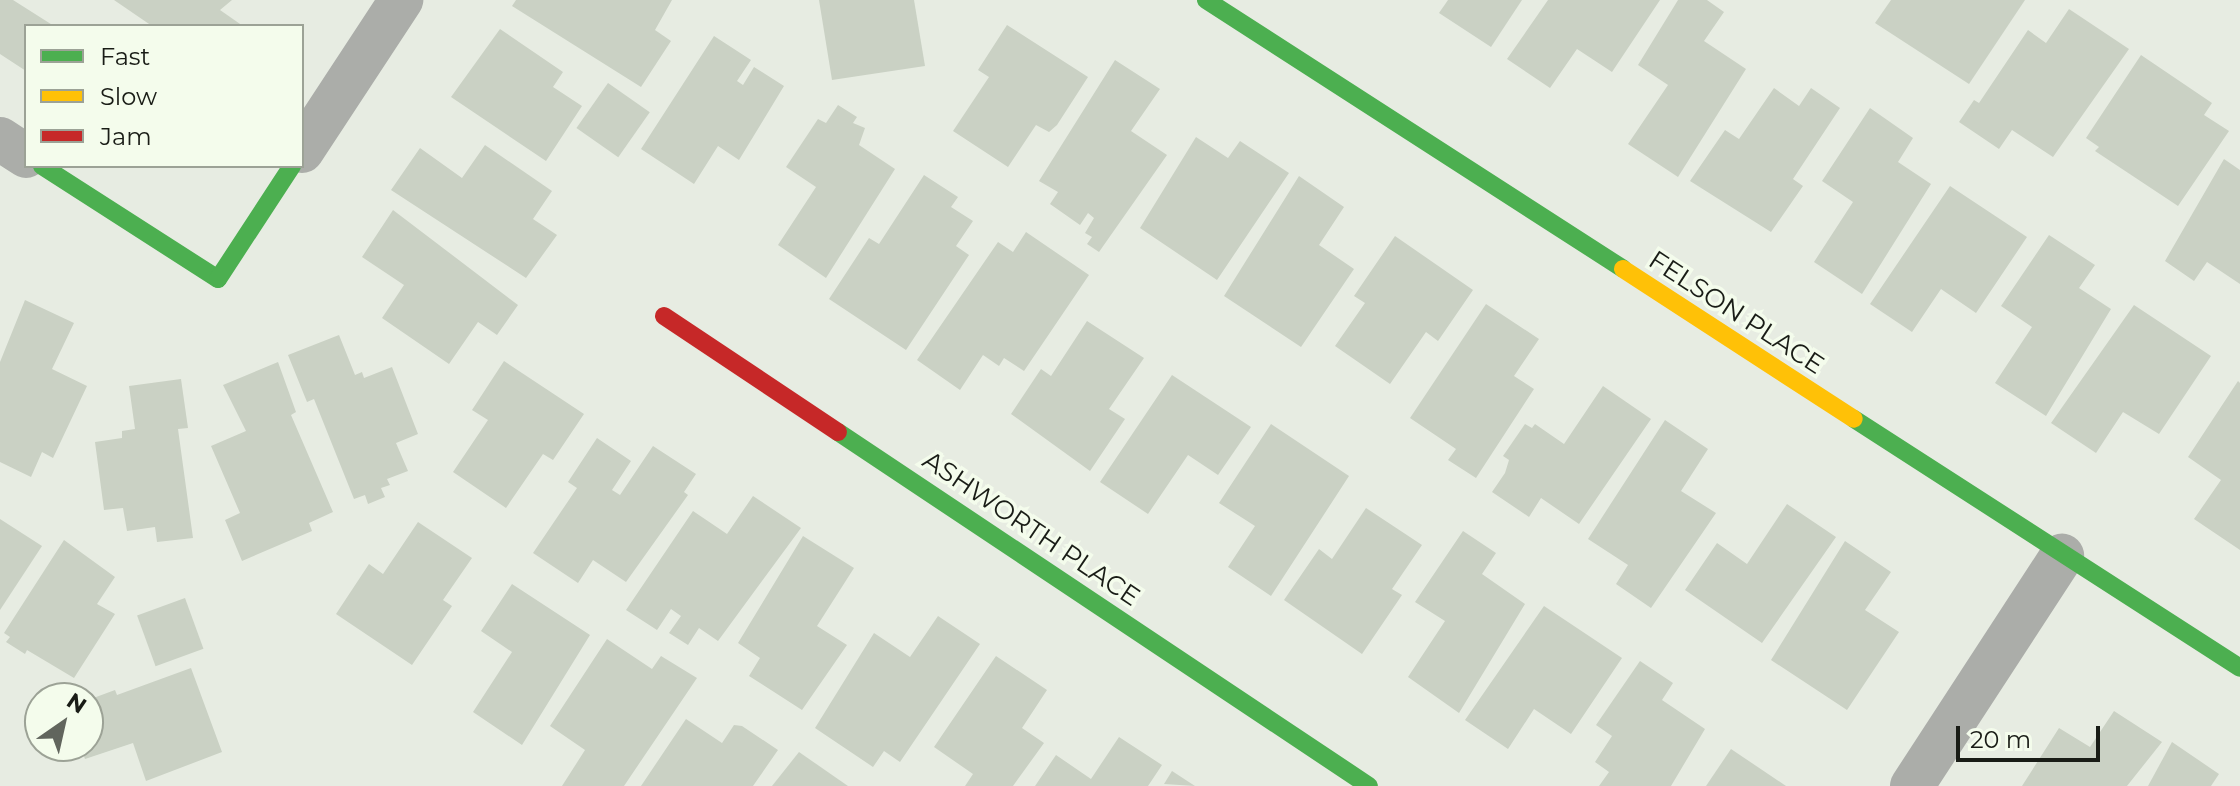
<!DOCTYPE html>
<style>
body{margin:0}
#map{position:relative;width:2240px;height:786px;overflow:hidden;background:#e7ece2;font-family:Montserrat,sans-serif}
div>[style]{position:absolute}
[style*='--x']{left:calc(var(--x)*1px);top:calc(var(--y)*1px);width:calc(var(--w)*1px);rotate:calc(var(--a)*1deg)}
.building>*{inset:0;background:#cad1c4;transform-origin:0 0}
.street>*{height:44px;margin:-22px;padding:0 22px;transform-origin:22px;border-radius:22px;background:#abada9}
.fast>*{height:18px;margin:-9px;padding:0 9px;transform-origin:9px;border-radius:9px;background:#4caf50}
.slow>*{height:18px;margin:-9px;padding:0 9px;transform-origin:9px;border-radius:9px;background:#ffc107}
.jam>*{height:18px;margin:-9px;padding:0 9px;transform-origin:9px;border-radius:9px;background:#c62828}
span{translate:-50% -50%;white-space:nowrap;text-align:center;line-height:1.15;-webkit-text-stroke:7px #f4fcec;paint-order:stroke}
.street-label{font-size:26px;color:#191c16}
.legend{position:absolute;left:24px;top:24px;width:280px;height:144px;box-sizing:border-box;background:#f4fcec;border:2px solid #9ca296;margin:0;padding:10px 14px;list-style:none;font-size:24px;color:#191c16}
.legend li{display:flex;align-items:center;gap:16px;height:40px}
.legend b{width:40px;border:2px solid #9ca296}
.north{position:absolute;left:24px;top:682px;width:80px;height:80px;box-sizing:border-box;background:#f4fcec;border:2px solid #9ca296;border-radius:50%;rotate:34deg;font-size:22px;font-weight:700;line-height:32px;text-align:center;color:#191c16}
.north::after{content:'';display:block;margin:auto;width:28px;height:36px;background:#61655d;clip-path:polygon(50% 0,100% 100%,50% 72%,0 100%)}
.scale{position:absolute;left:1956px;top:726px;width:144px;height:36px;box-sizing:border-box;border:4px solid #191c16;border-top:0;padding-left:10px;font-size:24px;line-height:28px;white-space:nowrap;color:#191c16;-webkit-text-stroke:6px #f4fcec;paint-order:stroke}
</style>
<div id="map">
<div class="building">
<i style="clip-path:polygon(0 0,13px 0,54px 26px,26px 26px,26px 71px,0 54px)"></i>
<i style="clip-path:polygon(114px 0,232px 0,220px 10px,243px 26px,152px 26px)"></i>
<i style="clip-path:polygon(516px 0,672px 0,655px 30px,671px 41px,641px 87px,512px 6px)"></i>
<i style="clip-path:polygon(819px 0,914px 0,925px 66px,832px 80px)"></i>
<i style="clip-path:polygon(1448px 0,1522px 0,1491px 47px,1439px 13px)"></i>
<i style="clip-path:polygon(1548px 0,1660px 0,1612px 72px,1577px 49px,1550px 88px,1507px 59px)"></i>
<i style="clip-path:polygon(1678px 0,1707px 0,1724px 12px,1704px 41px,1746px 69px,1678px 177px,1628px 144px,1668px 85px,1638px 65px)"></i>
<i style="clip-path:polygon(1891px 0,2025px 0,1969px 84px,1875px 23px)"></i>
<i style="clip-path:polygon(2069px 9px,2129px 49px,2053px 157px,2012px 130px,1999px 149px,1959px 122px,1974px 100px,1979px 103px,2028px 30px,2046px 43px)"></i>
<i style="clip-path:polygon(1007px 25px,1088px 77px,1057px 125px,1049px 132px,1036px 125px,1008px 167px,953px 131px,989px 77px,978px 70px)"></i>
<i style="clip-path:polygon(500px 29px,563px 72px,553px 87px,582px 106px,546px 161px,451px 97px)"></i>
<i style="clip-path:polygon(714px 36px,751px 60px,737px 81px,743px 85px,754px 67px,784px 86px,739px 160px,718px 146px,694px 184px,641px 149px)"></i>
<i style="clip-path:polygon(2141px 55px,2212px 103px,2204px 115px,2229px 131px,2178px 206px,2095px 151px,2099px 147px,2086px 138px)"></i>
<i style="clip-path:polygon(1115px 60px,1160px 89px,1131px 131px,1167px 155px,1099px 252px,1087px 244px,1092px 237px,1085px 233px,1094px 218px,1088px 213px,1080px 225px,1050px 204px,1058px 192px,1039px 181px)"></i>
<i style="left:608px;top:83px;width:51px;height:55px;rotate:35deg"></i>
<i style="clip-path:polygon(1774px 88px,1799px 106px,1811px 88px,1840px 108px,1793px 179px,1803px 186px,1771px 232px,1690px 181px,1725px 130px,1739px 139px)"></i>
<i style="clip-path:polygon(838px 105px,857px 117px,853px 123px,865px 128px,859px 145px,895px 169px,826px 278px,778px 245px,816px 187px,786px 167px,818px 119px,826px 123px)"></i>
<i style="clip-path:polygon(1870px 108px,1913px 138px,1898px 162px,1931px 184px,1862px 294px,1814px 262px,1853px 202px,1822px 181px)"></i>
<i style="clip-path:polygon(1196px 137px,1228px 158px,1240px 141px,1289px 173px,1217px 280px,1140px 228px)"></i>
<i style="clip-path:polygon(485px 145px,552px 191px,533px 219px,557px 235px,526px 278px,391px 190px,420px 148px,462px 178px)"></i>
<i style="clip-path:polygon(2224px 159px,2240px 170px,2240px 284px,2207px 262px,2194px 281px,2165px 261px)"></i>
<i style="clip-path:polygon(924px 175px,958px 197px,951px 207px,973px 221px,956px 246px,969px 255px,906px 350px,829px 299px,869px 238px,879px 244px)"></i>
<i style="clip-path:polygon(1299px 176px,1344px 207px,1319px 245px,1354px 269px,1301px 347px,1224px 296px)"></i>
<i style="clip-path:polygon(1950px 186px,2027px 237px,1976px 313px,1941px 289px,1912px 332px,1870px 304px)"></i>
<i style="clip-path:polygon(393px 210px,518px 305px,497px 335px,478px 322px,449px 364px,382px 318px,404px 285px,362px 257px)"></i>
<i style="clip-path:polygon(1026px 232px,1089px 275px,1024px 371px,1004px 358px,999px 366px,983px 355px,960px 390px,917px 360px,998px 242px,1013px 252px)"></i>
<i style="clip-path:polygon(2049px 235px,2095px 265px,2079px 288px,2111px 309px,2046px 416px,1995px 383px,2032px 327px,2001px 306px)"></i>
<i style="clip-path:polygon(1395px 236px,1473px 290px,1438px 341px,1426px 332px,1390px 384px,1335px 346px,1365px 303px,1354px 296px)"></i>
<i style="clip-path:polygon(25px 300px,74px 323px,52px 369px,87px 386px,53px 458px,42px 452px,31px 477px,0 462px,0 362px)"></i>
<i style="clip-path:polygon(1486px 304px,1539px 339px,1514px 376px,1534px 389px,1476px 478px,1448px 460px,1456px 449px,1410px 418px)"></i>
<i style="clip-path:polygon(2134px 305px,2211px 356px,2159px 434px,2123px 412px,2096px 453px,2051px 423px)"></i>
<i style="clip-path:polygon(1087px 321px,1144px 358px,1109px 409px,1125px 419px,1090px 471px,1011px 414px,1041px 369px,1051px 376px)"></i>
<i style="clip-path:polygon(339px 335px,355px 375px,362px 372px,364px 378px,392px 367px,418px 434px,396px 443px,408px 471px,387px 479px,390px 485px,381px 488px,385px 497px,368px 504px,365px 495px,354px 499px,314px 399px,307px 402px,288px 355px)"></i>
<i style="clip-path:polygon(504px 361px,584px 414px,553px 460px,543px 454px,506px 508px,453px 472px,488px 420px,472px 410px)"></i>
<i style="clip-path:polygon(278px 362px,296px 412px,291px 415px,333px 512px,309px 523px,312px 531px,242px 561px,225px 520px,240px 513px,211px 446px,246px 431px,223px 385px)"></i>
<i style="clip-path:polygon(1172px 375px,1251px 427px,1218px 475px,1188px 455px,1148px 514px,1100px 482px)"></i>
<i style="clip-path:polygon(181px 379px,188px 428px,178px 429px,193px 538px,157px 542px,155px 527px,127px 531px,123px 508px,104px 510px,95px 442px,122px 438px,122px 431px,135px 429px,129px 386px)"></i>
<i style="clip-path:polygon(2238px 381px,2240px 383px,2240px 550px,2194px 519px,2221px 480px,2188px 457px)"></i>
<i style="clip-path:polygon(1603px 386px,1651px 419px,1579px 524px,1541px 498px,1529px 517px,1492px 492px,1505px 473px,1509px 460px,1503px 456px,1525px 424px,1532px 428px,1535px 424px,1564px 444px)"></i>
<i style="clip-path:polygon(1665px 420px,1708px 449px,1681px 491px,1716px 513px,1651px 608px,1616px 584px,1628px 565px,1588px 539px)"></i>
<i style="clip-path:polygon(1271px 424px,1349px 476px,1271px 596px,1228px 567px,1255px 526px,1219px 503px)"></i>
<i style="clip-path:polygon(597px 438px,631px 461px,612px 490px,620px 495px,653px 446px,696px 474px,684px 492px,688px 495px,626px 582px,593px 560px,578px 583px,533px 553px,577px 488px,568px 482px)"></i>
<i style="clip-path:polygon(753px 496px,801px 528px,718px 641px,699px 628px,688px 645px,669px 633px,681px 616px,671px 609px,657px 630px,626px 610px,693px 511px,727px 534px)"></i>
<i style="clip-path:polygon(1787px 504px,1836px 537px,1762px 643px,1685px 590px,1717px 543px,1747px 564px)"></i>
<i style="clip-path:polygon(1366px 508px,1422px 545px,1392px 589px,1402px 595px,1362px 654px,1284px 600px,1319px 549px,1332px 559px)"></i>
<i style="clip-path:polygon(0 519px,42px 546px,0 610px)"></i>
<i style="clip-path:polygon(418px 522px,472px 558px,443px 600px,452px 606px,412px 665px,336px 614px,369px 564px,383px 574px)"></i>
<i style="clip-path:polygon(1463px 531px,1496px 553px,1482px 574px,1525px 604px,1459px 713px,1408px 677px,1445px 621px,1415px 602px)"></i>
<i style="clip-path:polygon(803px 536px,854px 568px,817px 626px,847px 645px,802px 710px,749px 676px,760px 658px,738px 643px)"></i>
<i style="clip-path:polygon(64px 540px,115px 577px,97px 604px,115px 614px,74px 678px,27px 650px,25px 654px,6px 642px,10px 637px,4px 633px)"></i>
<i style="clip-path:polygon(1845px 541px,1891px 572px,1865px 610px,1899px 632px,1847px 710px,1771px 660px)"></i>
<i style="clip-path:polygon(512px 584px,590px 635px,522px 745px,473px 712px,512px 652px,481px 631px)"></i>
<i style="left:185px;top:598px;width:54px;height:51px;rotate:70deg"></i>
<i style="clip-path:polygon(1544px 606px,1622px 658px,1571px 734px,1534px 709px,1508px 749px,1465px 720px)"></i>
<i style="clip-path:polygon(938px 616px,980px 644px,900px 762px,884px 751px,873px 767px,815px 728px,874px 633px,910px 657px)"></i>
<i style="clip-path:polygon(607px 639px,652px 669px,661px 656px,697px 678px,624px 786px,562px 786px,585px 750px,550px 726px)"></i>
<i style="clip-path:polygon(996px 656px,1047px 690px,1022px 728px,1044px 743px,1013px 786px,965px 786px,973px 774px,934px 747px)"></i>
<i style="clip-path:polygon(1640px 661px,1673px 683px,1662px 700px,1705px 729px,1671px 786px,1599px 786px,1609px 772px,1595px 762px,1612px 736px,1596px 725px)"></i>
<i style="clip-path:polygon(191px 668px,222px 752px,146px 781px,133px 743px,85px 759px,80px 746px,88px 746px,88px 700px,115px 690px,117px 695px)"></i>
<i style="clip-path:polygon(2114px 711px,2162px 742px,2127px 786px,2022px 786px,2059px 728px,2090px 747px)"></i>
<i style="clip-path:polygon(686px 719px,722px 743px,734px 725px,742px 726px,778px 750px,753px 786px,641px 786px)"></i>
<i style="clip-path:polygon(1119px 737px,1162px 765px,1148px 786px,1035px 786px,1056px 755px,1091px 779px)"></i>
<i style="clip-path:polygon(2172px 742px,2219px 774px,2211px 786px,2148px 786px)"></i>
<i style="clip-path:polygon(1731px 749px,1786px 786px,1706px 786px)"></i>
<i style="clip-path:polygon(799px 752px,848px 786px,772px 786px)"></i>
<i style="clip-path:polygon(1172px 771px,1195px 786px,1164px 784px)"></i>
</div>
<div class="street">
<i style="--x:0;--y:139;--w:31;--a:33"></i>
<i style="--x:302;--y:151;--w:181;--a:-56.7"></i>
<i style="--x:1912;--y:786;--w:275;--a:-56.9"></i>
</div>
<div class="fast">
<i style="--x:1206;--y:0;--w:496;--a:32.8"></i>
<i style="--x:42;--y:166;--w:209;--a:32.7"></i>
<i style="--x:218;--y:279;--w:135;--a:-56.8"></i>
<i style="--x:1854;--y:419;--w:459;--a:32.8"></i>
<i style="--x:838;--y:432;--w:638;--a:33.69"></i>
</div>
<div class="slow">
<i style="--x:1623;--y:269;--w:275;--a:33"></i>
</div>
<div class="jam">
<i style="--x:664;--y:316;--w:209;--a:33.7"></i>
</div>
<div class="street-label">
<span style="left:1736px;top:313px;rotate:33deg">FELSON PLACE</span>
<span style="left:1031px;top:529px;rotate:34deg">ASHWORTH PLACE</span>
</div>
<ul class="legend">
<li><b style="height:10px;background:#4caf50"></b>Fast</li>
<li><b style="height:10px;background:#ffc107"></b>Slow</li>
<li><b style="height:10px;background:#c62828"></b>Jam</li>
</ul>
<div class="north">N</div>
<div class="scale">20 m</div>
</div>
